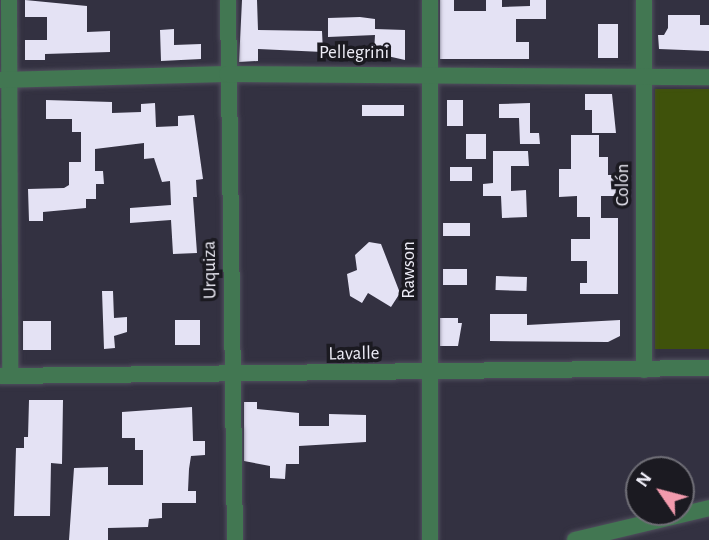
<!DOCTYPE html>
<meta charset="utf-8">
<style>
body{margin:0}
#map{position:relative;width:709px;height:540px;overflow:hidden;background:#333141;font-family:"Alegreya Sans",sans-serif}
div>[style]{position:absolute}
[style*='--x']{left:calc(var(--x)*1px);top:calc(var(--y)*1px);width:calc(var(--w)*1px);rotate:calc(var(--a)*1deg)}
.green>*{inset:0;background:#3f520b;transform-origin:0 0}
.building>*{inset:0;background:#e4e2f4;transform-origin:0 0}
.roads{filter:drop-shadow(0 0 2px #514f5e) drop-shadow(0 0 2px #514f5e)}
.minor>*{height:16px;margin:-8px;padding:0 8px;transform-origin:8px;border-radius:8px;background:#427752}
span{translate:-50% -50%;white-space:nowrap;text-align:center;line-height:1.15;-webkit-text-stroke:7px #1b1a21;paint-order:stroke}
.street-label{font-size:19px;color:#edecf6}
.north{position:absolute;left:625px;top:456px;width:70px;height:70px;box-sizing:border-box;background:#1b1a21;border:2px solid #6f6e76;border-radius:50%;rotate:305deg;font-size:19px;font-weight:700;line-height:28px;text-align:center;color:#edecf6}
.north::after{content:'';display:block;margin:auto;width:24px;height:32px;background:#f29aad;clip-path:polygon(50% 0,100% 100%,50% 72%,0 100%)}
</style>
<div id="map">
<div class="green">
<i style="left:655px;top:89px;width:54px;height:260px"></i>
</div>
<div class="building">
<i style="clip-path:polygon(25px 0,87px 6px,87px 32px,110px 31px,110px 52px,45px 54px,45px 60px,25px 60px,25px 40px,47px 40px,47px 17px,25px 17px)"></i>
<i style="clip-path:polygon(242px 0,257px 0,258px 30px,322px 31px,323px 52px,258px 49px,258px 61px,239px 62px)"></i>
<i style="clip-path:polygon(440px 0,454px 0,454px 11px,486px 11px,486px 0,502px 0,502px 7px,530px 6px,530px 0,546px 0,546px 19px,516px 19px,516px 42px,529px 42px,529px 59px,440px 59px)"></i>
<i style="clip-path:polygon(668px 15px,700px 15px,700px 25px,709px 25px,709px 51px,659px 49px,658px 35px,664px 35px,668px 28px)"></i>
<i style="clip-path:polygon(360px 17px,375px 19px,375px 29px,405px 30px,405px 60px,374px 53px,375px 35px,328px 37px,328px 18px)"></i>
<i style="left:598px;top:24px;width:20px;height:34px"></i>
<i style="clip-path:polygon(174px 29px,174px 45px,201px 44px,201px 59px,161px 61px,160px 30px)"></i>
<i style="clip-path:polygon(585px 94px,612px 94px,616px 133px,592px 133px,592px 110px,585px 110px)"></i>
<i style="clip-path:polygon(46px 100px,112px 102px,112px 113px,141px 112px,141px 104px,155px 103px,156px 127px,178px 126px,178px 116px,194px 115px,203px 179px,196px 180px,197px 197px,193px 197px,197px 253px,173px 254px,171px 220px,130px 223px,130px 208px,171px 205px,170px 181px,162px 182px,154px 158px,144px 159px,144px 143px,95px 149px,95px 171px,103px 171px,104px 184px,96px 184px,96px 199px,86px 199px,86px 208px,43px 212px,43px 221px,29px 221px,28px 189px,64px 188px,69px 185px,69px 162px,81px 162px,81px 132px,72px 132px,72px 119px,46px 119px)"></i>
<i style="left:447px;top:100px;width:16px;height:26px"></i>
<i style="clip-path:polygon(530px 103px,530px 133px,539px 133px,540px 144px,520px 144px,519px 118px,499px 118px,499px 104px)"></i>
<i style="left:404px;top:105px;width:11px;height:42px;rotate:90deg"></i>
<i style="left:466px;top:134px;width:20px;height:25px"></i>
<i style="clip-path:polygon(571px 135px,599px 135px,599px 157px,608px 157px,608px 175px,617px 175px,618px 196px,601px 196px,601px 218px,618px 218px,618px 294px,580px 294px,580px 283px,587px 283px,587px 261px,571px 261px,571px 239px,590px 239px,590px 217px,577px 217px,577px 196px,559px 197px,559px 169px,571px 169px)"></i>
<i style="clip-path:polygon(493px 151px,528px 151px,529px 166px,511px 166px,511px 191px,526px 190px,527px 217px,502px 218px,501px 196px,483px 196px,483px 184px,493px 183px)"></i>
<i style="left:450px;top:167px;width:22px;height:14px"></i>
<i style="left:443px;top:223px;width:27px;height:13px"></i>
<i style="clip-path:polygon(369px 242px,381px 244px,400px 293px,391px 307px,368px 293px,362px 303px,350px 296px,347px 274px,357px 270px,355px 255px)"></i>
<i style="left:443px;top:269px;width:24px;height:16px"></i>
<i style="left:496px;top:276px;width:31px;height:14px;rotate:2deg"></i>
<i style="clip-path:polygon(102px 291px,113px 291px,114px 318px,127px 317px,127px 332px,114px 336px,115px 348px,104px 349px)"></i>
<i style="clip-path:polygon(490px 314px,527px 314px,527px 325px,620px 320px,620px 336px,608px 342px,490px 341px)"></i>
<i style="clip-path:polygon(440px 318px,458px 318px,458px 323px,462px 323px,458px 346px,440px 346px)"></i>
<i style="left:175px;top:320px;width:25px;height:25px"></i>
<i style="left:23px;top:321px;width:28px;height:29px"></i>
<i style="clip-path:polygon(29px 400px,63px 400px,62px 464px,51px 463px,50px 516px,14px 516px,16px 448px,24px 448px,24px 437px,28px 437px)"></i>
<i style="clip-path:polygon(244px 402px,257px 402px,257px 409px,299px 413px,299px 426px,329px 426px,329px 414px,366px 415px,366px 442px,299px 446px,299px 464px,286px 464px,285px 479px,270px 478px,270px 466px,244px 461px)"></i>
<i style="clip-path:polygon(192px 407px,193px 441px,205px 441px,205px 455px,191px 456px,189px 469px,188px 491px,196px 491px,196px 503px,162px 503px,162px 518px,149px 519px,148px 527px,108px 528px,108px 540px,69px 540px,74px 468px,108px 467px,108px 485px,143px 485px,143px 450px,135px 450px,135px 438px,122px 438px,122px 412px)"></i>
</div>
<div class="roads">
<div class="minor">
<i style="--x:9;--y:0;--w:376;--a:89.8"></i>
<i style="--x:228;--y:0;--w:540;--a:89.26"></i>
<i style="--x:430;--y:0;--w:540;--a:90"></i>
<i style="--x:644;--y:0;--w:370;--a:90"></i>
<i style="--x:0;--y:80;--w:227;--a:-1.5"></i>
<i style="--x:227;--y:74;--w:482;--a:0.4"></i>
<i style="--x:0;--y:376;--w:709;--a:-0.65"></i>
<i style="--x:575;--y:540;--w:138;--a:-13.4"></i>
</div>
</div>
<div class="street-label">
<span style="left:354px;top:53px">Pellegrini</span>
<span style="left:623px;top:185px;rotate:-90deg">Colón</span>
<span style="left:210px;top:270px;rotate:-91deg">Urquiza</span>
<span style="left:409px;top:270px;rotate:-90deg">Rawson</span>
<span style="left:354px;top:354px;rotate:-1deg">Lavalle</span>
</div>
<div class="north">N</div>
</div>
